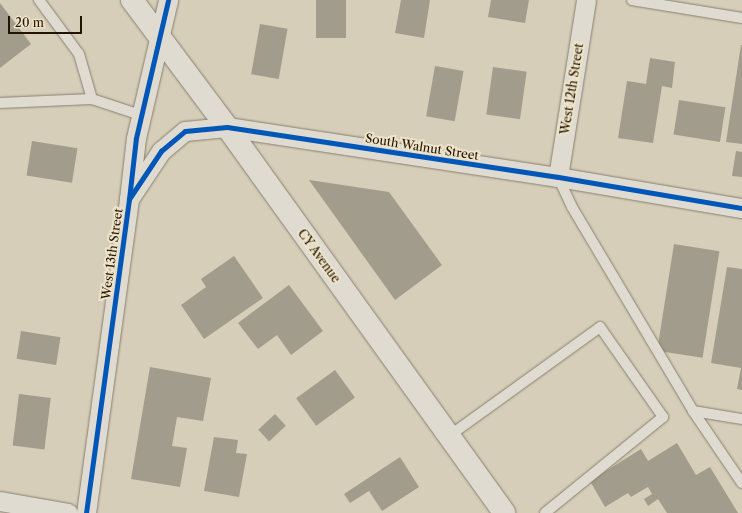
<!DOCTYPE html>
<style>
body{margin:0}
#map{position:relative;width:742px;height:513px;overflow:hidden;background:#d6ceb8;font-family:"Libre Caslon Text",serif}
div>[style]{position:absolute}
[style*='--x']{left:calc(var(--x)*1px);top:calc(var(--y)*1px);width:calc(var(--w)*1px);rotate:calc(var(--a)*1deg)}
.building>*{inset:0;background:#a29c8c;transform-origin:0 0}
.roads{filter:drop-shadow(0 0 1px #878072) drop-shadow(0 0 1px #878072)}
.service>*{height:10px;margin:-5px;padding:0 5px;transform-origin:5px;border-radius:5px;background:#dfdbd0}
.minor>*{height:19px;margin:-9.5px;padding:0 9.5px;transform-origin:9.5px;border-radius:9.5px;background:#dfdbd0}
.secondary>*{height:22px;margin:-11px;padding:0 11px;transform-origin:11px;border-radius:11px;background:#dfdbd0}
.cycleway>*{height:5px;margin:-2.5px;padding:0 2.5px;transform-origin:2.5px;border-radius:2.5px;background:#0057b8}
span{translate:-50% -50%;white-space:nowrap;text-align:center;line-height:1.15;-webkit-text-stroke:4px #ede3c8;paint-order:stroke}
.street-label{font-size:12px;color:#231401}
.scale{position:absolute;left:8px;top:16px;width:74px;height:18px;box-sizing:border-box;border:2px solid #231401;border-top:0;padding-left:5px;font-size:12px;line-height:14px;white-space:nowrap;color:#231401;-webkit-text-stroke:3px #ede3c8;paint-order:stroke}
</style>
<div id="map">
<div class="building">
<i style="left:316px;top:0;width:30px;height:38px"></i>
<i style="clip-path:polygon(401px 0,430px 0,424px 38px,395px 33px)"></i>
<i style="clip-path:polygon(491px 0,529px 0,525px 23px,488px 17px)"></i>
<i style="clip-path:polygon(0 3px,31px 44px,0 68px)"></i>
<i style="left:260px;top:24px;width:28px;height:51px;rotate:10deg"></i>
<i style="clip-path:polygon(741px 45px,742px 45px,742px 144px,726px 142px)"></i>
<i style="clip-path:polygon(650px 58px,675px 62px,672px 88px,662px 86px,653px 143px,618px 138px,627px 81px,646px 84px)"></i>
<i style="left:435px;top:66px;width:29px;height:51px;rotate:10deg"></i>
<i style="left:493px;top:67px;width:34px;height:48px;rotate:8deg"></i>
<i style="left:679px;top:100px;width:47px;height:35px;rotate:9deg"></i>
<i style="left:32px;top:141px;width:46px;height:35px;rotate:9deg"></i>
<i style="clip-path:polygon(736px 151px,742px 152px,742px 177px,732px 176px)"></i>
<i style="clip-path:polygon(309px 180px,389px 192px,442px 265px,395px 300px)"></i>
<i style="left:674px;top:244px;width:46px;height:108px;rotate:9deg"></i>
<i style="clip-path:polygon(234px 256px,263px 298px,204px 339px,181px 305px,206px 287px,201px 279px)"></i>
<i style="clip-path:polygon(727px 267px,742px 269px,742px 390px,737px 389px,741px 368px,711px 363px)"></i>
<i style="clip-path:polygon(289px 285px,323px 331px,291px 355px,277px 335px,258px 349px,238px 323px)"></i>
<i style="left:21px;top:331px;width:40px;height:28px;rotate:9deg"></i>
<i style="clip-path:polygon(150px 367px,211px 378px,203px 421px,177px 417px,172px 446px,187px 448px,180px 487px,131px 479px)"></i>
<i style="left:335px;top:370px;width:34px;height:48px;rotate:54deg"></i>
<i style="left:19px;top:394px;width:32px;height:52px;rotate:7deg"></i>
<i style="left:275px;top:414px;width:16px;height:23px;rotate:47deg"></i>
<i style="clip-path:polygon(214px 437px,238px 440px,236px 453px,247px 454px,239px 497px,204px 491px)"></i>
<i style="clip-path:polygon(677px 443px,696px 475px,710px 467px,738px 513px,667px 513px,658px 499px,648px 506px,644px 499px,652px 494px,648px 487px,631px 497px,628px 493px,605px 507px,590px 481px,641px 449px,648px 461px)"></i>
<i style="clip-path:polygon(400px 457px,419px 487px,382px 511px,369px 491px,350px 503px,344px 494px)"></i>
</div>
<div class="roads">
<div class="service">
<i style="--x:39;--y:0;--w:67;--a:53.5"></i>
<i style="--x:79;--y:54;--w:47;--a:73.9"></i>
<i style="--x:92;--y:99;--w:51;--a:18.4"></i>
<i style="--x:632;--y:0;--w:111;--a:9.3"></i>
<i style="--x:0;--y:103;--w:92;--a:-2.5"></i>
<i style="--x:558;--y:177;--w:33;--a:65"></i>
<i style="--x:572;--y:207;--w:237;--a:59.3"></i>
<i style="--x:693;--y:411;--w:87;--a:55.8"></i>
<i style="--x:693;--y:411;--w:50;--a:9.3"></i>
<i style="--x:449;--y:436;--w:186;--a:-35.8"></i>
<i style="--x:600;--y:327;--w:110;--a:55"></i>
<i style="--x:663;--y:417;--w:152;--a:140.9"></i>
</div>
<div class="minor">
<i style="--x:558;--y:177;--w:179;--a:-81"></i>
<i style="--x:129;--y:199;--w:58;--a:-56.3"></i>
<i style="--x:161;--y:151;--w:31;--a:-40"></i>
<i style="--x:185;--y:131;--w:42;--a:-5.4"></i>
<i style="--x:227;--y:127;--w:335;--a:8.6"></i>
<i style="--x:558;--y:177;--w:187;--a:9.6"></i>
<i style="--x:0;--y:501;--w:69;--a:10"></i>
<i style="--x:86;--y:513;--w:317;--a:-82.2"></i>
<i style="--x:129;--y:199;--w:61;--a:-83.5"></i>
<i style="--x:136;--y:138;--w:142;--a:-76.9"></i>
</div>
<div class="secondary">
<i style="--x:132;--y:0;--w:159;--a:53.2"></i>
<i style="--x:227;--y:127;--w:475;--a:54.3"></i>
</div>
</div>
<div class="cycleway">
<i style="--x:129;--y:199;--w:58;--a:-56.3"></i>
<i style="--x:161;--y:151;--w:31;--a:-40"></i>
<i style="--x:185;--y:131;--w:42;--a:-5.4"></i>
<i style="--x:227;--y:127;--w:335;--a:8.6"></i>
<i style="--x:558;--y:177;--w:187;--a:9.6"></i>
<i style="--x:86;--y:513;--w:317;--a:-82.2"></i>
<i style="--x:129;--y:199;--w:61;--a:-83.5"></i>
<i style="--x:136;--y:138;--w:142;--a:-76.9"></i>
</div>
<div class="street-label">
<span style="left:572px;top:89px;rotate:-81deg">West 12th Street</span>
<span style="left:422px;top:147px;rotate:9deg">South Walnut Street</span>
<span style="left:112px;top:254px;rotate:-82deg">West 13th Street</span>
<span style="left:319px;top:256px;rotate:54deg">CY Avenue</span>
</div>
<div class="scale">20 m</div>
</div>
